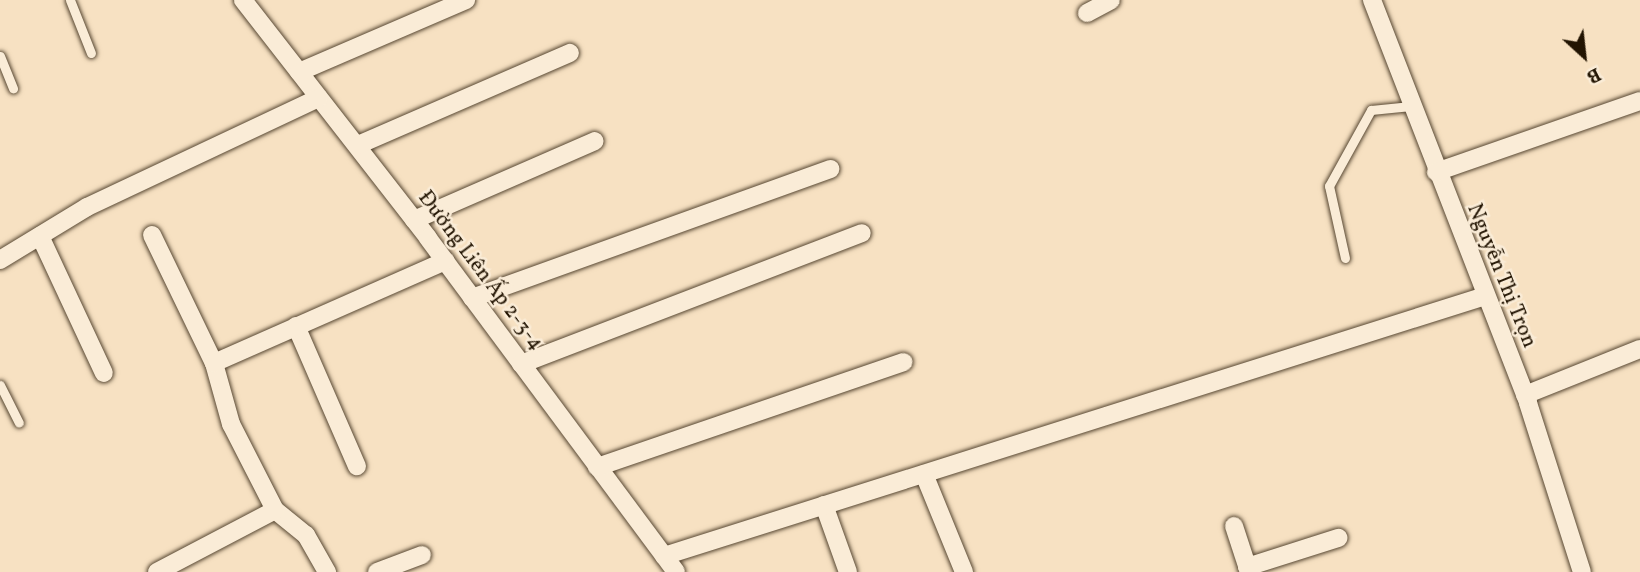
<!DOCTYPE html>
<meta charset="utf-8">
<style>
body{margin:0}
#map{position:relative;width:1640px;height:572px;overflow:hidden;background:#f7e1c2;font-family:Vollkorn,serif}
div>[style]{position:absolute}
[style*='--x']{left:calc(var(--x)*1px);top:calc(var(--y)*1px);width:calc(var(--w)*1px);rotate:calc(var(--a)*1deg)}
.roads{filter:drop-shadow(0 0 2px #574732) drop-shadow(0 0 2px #574732)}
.service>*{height:9px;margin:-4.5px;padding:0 4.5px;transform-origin:4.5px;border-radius:4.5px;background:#faecd7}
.minor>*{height:18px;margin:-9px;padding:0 9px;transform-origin:9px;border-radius:9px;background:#faecd7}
span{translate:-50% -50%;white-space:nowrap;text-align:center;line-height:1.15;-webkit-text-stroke:5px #faecd7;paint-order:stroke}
.street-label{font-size:21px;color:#221402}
.north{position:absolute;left:1549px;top:21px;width:70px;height:70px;-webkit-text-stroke:5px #faecd7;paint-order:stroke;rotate:153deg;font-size:19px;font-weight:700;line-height:28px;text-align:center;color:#221402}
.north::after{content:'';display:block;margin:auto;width:24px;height:32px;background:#221402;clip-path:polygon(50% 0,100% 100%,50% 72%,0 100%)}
</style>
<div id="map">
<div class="roads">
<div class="service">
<i style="--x:70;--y:0;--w:57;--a:68.4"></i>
<i style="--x:0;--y:56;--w:35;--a:68"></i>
<i style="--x:1345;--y:258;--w:74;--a:-102.5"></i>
<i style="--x:1329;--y:186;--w:87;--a:-61.1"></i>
<i style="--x:1371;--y:110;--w:40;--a:-5.7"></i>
<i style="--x:0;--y:385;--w:42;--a:63.4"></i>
</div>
<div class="minor">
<i style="--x:243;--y:0;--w:301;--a:52.1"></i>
<i style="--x:428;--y:238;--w:416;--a:53.4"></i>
<i style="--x:1372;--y:0;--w:432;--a:68.8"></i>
<i style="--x:1528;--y:403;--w:177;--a:72.3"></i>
<i style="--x:1087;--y:13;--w:27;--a:-28"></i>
<i style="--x:299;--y:72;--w:182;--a:-23.3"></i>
<i style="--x:358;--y:145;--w:231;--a:-23.5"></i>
<i style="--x:1436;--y:172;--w:216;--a:-19.2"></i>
<i style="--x:414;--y:220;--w:197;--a:-23.6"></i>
<i style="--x:152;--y:235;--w:142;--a:64.2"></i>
<i style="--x:40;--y:236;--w:151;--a:65"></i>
<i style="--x:0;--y:260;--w:102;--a:-31.3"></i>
<i style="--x:87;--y:207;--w:256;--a:-25.2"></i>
<i style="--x:472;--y:298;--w:381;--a:-19.8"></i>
<i style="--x:296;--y:326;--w:153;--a:66.5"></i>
<i style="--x:521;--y:364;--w:365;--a:-21"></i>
<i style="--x:1525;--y:395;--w:124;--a:-21.8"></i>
<i style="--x:597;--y:467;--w:324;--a:-18.9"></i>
<i style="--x:924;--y:474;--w:106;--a:67.8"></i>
<i style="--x:824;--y:505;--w:71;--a:70.3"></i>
<i style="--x:275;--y:510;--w:40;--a:39"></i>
<i style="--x:306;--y:535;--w:43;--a:60.4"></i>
<i style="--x:1234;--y:526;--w:48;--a:71.9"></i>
<i style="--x:664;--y:556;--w:861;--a:-17.57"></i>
<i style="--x:1247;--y:567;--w:96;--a:-17.7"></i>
<i style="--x:157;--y:572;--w:133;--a:-27.7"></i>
<i style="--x:275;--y:510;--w:97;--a:-117.1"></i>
<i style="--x:231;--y:424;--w:63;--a:-105.6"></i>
<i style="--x:214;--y:363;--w:253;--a:-23.8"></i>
<i style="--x:377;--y:572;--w:48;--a:-20.7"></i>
</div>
</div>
<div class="street-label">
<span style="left:480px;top:271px;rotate:53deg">Đường Liên Ấp 2-3-4</span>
<span style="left:1501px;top:276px;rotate:68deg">Nguyễn Thị Trọn</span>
</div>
<div class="north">B</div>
</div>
